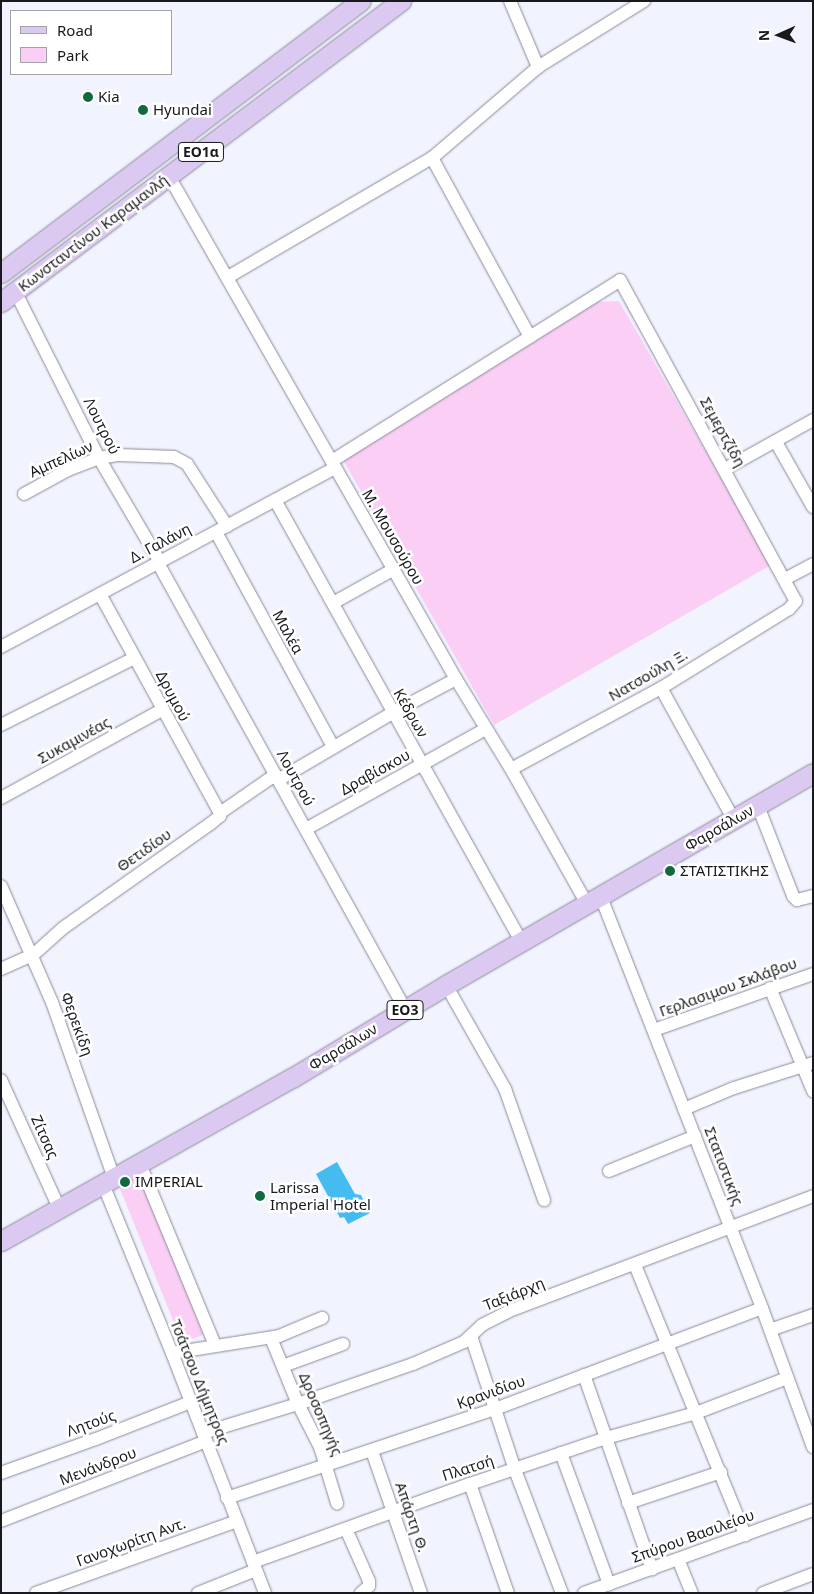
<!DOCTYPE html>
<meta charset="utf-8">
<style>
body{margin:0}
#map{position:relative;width:814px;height:1594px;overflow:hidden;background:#f1f3ff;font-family:"Noto Sans",sans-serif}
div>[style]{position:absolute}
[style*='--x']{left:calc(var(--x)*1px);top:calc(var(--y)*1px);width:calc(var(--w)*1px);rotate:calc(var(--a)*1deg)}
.green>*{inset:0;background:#facef5;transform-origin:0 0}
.water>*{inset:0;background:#44bcef}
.roads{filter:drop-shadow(0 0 1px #8a8b96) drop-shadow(0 0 1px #8a8b96)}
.minor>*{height:12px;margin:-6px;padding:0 6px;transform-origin:6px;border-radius:6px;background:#fff}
.primary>*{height:19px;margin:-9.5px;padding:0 9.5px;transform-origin:9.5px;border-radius:9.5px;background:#dbc9f1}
.dots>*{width:14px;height:14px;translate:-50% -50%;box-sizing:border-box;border:2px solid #fff;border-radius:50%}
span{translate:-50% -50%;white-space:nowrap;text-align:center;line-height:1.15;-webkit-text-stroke:5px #fff;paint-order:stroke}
.shield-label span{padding:1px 4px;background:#fff;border:1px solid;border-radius:4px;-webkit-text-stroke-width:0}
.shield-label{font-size:14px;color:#18191d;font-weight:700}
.poi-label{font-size:15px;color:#18191d}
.left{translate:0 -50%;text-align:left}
.street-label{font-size:15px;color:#18191d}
.frame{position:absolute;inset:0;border:2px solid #18191d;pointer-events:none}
.legend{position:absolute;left:10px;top:10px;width:162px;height:65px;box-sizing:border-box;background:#fff;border:1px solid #a3a3a5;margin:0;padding:6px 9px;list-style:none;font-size:15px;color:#18191d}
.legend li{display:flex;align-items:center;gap:10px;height:25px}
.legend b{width:25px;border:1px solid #a3a3a5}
.north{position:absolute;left:754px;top:10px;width:50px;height:50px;-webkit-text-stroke:4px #fff;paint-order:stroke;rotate:268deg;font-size:14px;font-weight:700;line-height:20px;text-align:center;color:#18191d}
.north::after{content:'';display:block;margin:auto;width:18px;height:22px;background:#18191d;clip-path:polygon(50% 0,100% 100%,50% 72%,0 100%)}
</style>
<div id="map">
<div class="green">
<i style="clip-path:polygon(619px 301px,771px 565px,494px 725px,338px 451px,592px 302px)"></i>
<i style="left:140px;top:1177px;width:170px;height:23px;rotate:68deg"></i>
</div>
<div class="water">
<i style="clip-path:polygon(337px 1162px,355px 1194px,361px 1195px,370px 1213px,348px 1224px,344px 1217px,340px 1218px,316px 1174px)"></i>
</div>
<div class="roads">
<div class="minor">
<i style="--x:510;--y:1;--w:72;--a:67"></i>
<i style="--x:432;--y:158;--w:204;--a:61.3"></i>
<i style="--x:174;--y:185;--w:569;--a:60.28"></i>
<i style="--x:456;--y:679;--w:105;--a:58.6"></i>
<i style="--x:511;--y:769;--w:155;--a:60.6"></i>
<i style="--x:228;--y:277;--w:236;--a:-30.3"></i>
<i style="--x:432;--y:158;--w:140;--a:-40.6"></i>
<i style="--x:538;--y:67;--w:125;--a:-31.9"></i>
<i style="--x:20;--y:301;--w:176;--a:63.3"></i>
<i style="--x:99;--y:458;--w:121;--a:59.6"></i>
<i style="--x:776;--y:442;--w:75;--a:60.4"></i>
<i style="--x:332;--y:461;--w:340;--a:-32.1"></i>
<i style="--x:620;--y:280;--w:366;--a:61.3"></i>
<i style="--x:796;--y:601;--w:11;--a:131"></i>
<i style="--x:789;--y:609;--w:150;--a:148.3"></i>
<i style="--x:661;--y:688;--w:170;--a:151.6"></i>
<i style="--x:725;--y:469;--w:101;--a:-29.1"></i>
<i style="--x:24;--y:494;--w:50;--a:-28.6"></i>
<i style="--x:68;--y:470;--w:33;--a:-21"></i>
<i style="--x:99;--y:458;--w:20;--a:-9"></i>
<i style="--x:119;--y:455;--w:55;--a:2.1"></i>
<i style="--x:174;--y:457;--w:15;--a:28"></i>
<i style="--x:187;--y:464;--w:74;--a:57.2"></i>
<i style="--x:275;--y:500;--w:505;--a:60.85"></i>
<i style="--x:216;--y:532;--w:245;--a:61.4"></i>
<i style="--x:158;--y:563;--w:510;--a:61.02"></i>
<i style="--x:785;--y:579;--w:32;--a:-28"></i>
<i style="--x:100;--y:594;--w:250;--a:61.3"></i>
<i style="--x:333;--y:603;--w:70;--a:-29.1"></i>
<i style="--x:1;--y:647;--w:379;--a:-28.2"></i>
<i style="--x:661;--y:688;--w:151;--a:61.1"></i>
<i style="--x:1;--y:725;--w:149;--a:-26.7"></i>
<i style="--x:278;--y:780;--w:132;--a:-30.4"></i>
<i style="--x:392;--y:713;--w:72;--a:-28"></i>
<i style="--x:1;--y:798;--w:183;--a:-28.7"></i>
<i style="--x:758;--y:806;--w:97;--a:68.7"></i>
<i style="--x:793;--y:896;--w:6;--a:45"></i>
<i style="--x:797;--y:900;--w:16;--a:-14"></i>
<i style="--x:306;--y:829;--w:206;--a:-29.1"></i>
<i style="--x:1;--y:886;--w:127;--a:66.3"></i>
<i style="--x:52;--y:1002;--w:187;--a:70.6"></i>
<i style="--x:601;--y:897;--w:441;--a:68.6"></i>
<i style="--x:762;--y:1308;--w:148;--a:69.9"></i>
<i style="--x:1;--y:969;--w:35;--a:-24"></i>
<i style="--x:33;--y:955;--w:40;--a:-42"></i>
<i style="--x:63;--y:928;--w:180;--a:-35.3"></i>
<i style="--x:210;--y:824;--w:13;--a:-39"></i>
<i style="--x:220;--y:816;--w:3;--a:-90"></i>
<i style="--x:220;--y:813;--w:67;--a:-34.6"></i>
<i style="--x:446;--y:985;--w:120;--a:60.4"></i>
<i style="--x:505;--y:1089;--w:118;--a:70.6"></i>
<i style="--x:770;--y:988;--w:112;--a:67.3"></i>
<i style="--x:654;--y:1030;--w:169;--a:-19.4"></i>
<i style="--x:1;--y:1080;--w:141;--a:65.6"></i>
<i style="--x:684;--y:1109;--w:54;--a:-22.8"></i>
<i style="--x:734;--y:1088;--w:83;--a:-17.6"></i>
<i style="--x:140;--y:1164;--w:196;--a:67.5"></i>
<i style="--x:609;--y:1171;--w:93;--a:-22.1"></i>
<i style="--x:103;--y:1184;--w:183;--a:67.8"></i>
<i style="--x:172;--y:1353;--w:257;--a:68.8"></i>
<i style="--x:635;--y:1265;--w:292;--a:67.8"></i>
<i style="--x:770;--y:1330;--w:46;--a:-19.2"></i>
<i style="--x:471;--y:1336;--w:141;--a:71.8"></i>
<i style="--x:515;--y:1470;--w:132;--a:69.1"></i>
<i style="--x:271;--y:1338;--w:71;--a:67.8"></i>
<i style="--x:298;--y:1404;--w:48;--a:62.9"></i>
<i style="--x:320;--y:1447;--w:59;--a:73.1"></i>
<i style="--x:172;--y:1353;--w:108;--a:-9"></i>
<i style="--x:279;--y:1336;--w:47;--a:-22.7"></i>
<i style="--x:283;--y:1366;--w:64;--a:-20.1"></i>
<i style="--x:584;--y:1375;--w:206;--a:70.7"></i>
<i style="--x:203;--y:1433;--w:99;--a:-17"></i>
<i style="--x:298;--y:1404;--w:122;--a:-19.2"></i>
<i style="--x:413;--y:1364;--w:56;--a:-23.3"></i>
<i style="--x:464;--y:1342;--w:25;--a:-43"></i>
<i style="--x:482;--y:1325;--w:30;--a:-27"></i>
<i style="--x:509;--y:1311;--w:325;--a:-20.7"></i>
<i style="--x:372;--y:1451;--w:150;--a:71"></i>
<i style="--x:561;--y:1453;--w:140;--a:69.9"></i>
<i style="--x:1;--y:1473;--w:101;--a:-19.7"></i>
<i style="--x:96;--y:1439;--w:102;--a:-21.3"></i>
<i style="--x:470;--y:1484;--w:115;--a:70.8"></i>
<i style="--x:227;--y:1498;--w:282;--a:-18.4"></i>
<i style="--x:495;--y:1409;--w:285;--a:-20.7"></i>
<i style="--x:628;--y:1503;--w:98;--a:-18.4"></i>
<i style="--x:1;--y:1521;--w:220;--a:-21.3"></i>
<i style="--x:346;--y:1529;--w:57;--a:66.1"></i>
<i style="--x:369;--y:1581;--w:5;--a:90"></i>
<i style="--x:369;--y:1586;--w:11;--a:139"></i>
<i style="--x:678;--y:1559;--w:37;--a:68"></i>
<i style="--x:253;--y:1562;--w:231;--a:-19.8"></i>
<i style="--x:470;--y:1484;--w:144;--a:-18.7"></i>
<i style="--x:606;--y:1438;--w:93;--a:-15.5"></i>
<i style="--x:696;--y:1413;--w:97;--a:-21"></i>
<i style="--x:36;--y:1593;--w:214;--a:-19.7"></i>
<i style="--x:198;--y:1593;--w:62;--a:-21.6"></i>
<i style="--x:584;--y:1593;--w:244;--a:-19.9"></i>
<i style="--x:763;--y:1593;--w:53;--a:-20.8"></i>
</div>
<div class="primary">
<i style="--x:1;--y:273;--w:451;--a:-37.1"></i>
<i style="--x:1;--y:302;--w:501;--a:-36.96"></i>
<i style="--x:1;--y:1241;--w:334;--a:-29.3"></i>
<i style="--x:292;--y:1078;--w:180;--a:-31.1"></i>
<i style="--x:446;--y:985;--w:424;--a:-30"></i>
</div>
</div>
<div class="dots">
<i style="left:88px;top:97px;background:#106a3d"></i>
<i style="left:143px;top:110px;background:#106a3d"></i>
<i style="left:670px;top:871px;background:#106a3d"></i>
<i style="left:125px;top:1182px;background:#106a3d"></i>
<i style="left:260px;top:1196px;background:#106a3d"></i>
</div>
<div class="shield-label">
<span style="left:201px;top:152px">ΕΟ1α</span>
<span style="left:405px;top:1010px">ΕΟ3</span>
</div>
<div class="poi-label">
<span class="left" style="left:98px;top:97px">Kia</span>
<span class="left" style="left:153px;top:110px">Hyundai</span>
<span class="left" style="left:680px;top:871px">ΣΤΑΤΙΣΤΙΚΗΣ</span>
<span class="left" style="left:135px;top:1182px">IMPERIAL</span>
<span class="left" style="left:270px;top:1196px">Larissa<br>Imperial Hotel</span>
</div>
<div class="street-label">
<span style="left:93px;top:233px;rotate:-37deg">Κωνσταντίνου Καραμανλή</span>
<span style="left:102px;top:426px;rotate:63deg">Λουτρού</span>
<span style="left:723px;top:432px;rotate:61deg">Σεμερτζίδη</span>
<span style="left:61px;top:459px;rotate:-24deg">Αμπελίων</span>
<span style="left:393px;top:537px;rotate:60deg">Μ. Μουσούρου</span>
<span style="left:160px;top:543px;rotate:-28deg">Δ. Γαλάνη</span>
<span style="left:288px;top:632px;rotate:61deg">Μαλέα</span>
<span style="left:648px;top:675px;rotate:-30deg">Νατσούλη Ξ.</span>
<span style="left:173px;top:696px;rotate:62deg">Δρυμού</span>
<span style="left:411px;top:713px;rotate:60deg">Κέδρων</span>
<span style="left:74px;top:740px;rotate:-29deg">Συκαμινέας</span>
<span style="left:375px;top:772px;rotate:-29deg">Δραβίσκου</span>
<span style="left:296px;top:778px;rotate:61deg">Λουτρού</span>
<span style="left:719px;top:828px;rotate:-30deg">Φαρσάλων</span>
<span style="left:144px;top:850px;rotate:-35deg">Θετιδίου</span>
<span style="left:728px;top:987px;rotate:-20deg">Γερλασιμου Σκλάβου</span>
<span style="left:77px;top:1024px;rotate:70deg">Φερεκίδη</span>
<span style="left:343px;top:1047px;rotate:-31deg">Φαρσάλων</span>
<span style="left:45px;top:1137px;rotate:66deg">Ζίτσας</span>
<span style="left:724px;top:1166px;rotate:69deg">Στατιστικής</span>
<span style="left:514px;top:1294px;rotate:-22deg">Ταξιάρχη</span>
<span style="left:200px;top:1382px;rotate:68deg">Τσάτσου Δήμητρας</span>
<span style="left:491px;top:1392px;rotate:-20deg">Κρανιδίου</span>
<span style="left:321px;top:1414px;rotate:67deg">Δροσοπηγής</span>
<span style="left:91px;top:1423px;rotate:-20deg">Λητούς</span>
<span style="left:98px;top:1466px;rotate:-21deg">Μενάνδρου</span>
<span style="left:468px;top:1468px;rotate:-18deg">Πλατσή</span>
<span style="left:412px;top:1517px;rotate:71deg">Απάρτη Θ.</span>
<span style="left:693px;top:1536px;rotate:-20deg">Σπύρου Βασιλείου</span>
<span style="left:131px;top:1542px;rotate:-20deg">Γανοχωρίτη Αντ.</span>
</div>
<div class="frame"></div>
<ul class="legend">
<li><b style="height:6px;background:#dbc9f1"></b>Road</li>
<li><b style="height:14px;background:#facef5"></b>Park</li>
</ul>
<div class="north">N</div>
</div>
